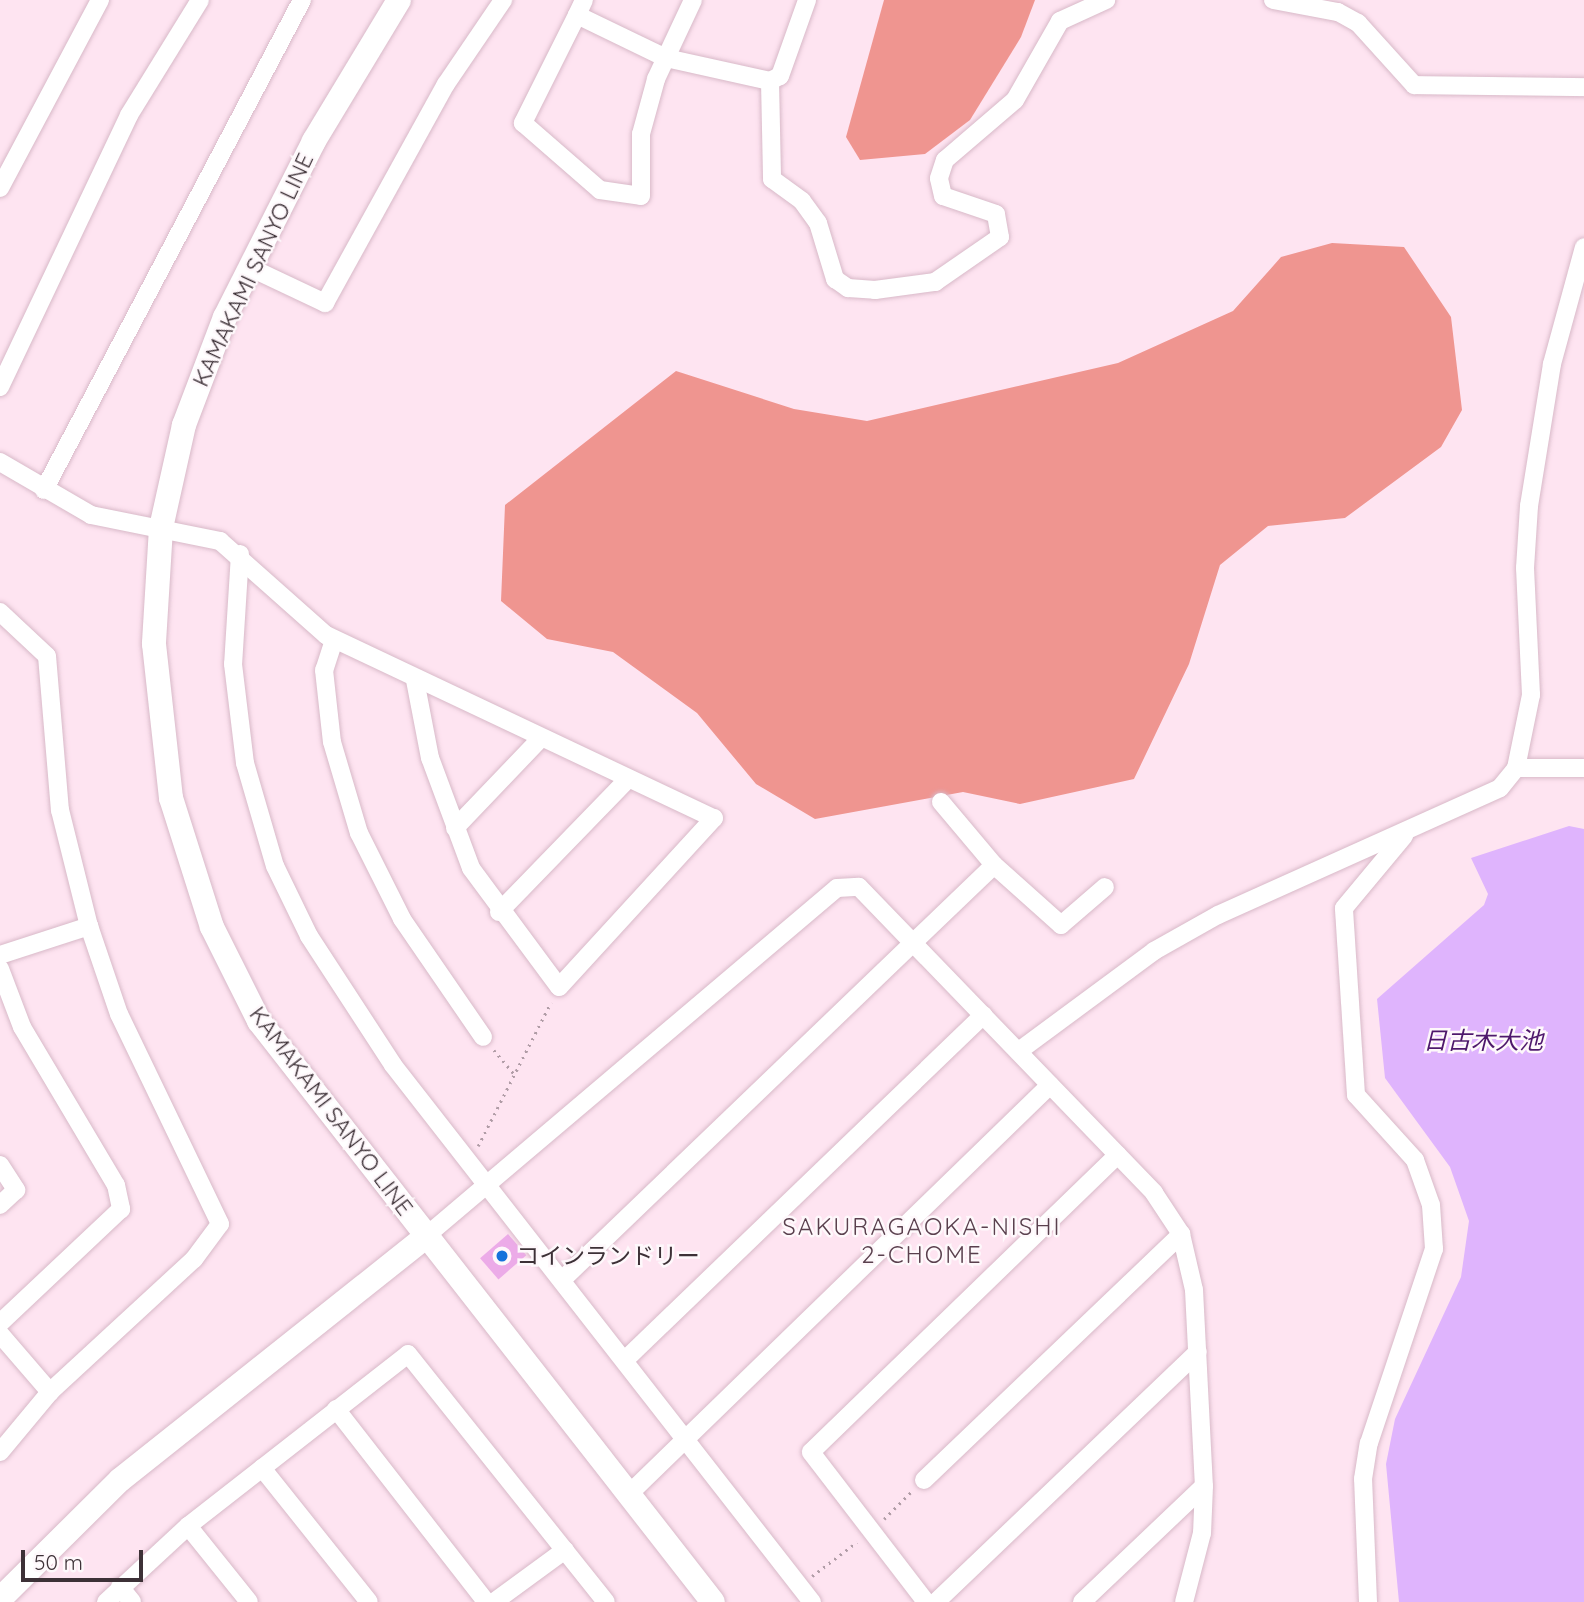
<!DOCTYPE html>
<meta charset="utf-8">
<style>
body{margin:0}
#map{position:relative;width:1584px;height:1602px;overflow:hidden;background:#fee4f1;font-family:Quicksand,"Noto Sans JP",sans-serif}
div>[style]{position:absolute}
[style*='--x']{left:calc(var(--x)*1px);top:calc(var(--y)*1px);width:calc(var(--w)*1px);rotate:calc(var(--a)*1deg)}
.forest>*{inset:0;background:#ef9590}
.water>*{inset:0;background:#dfb4fd}
.building>*{inset:0;background:#ecabe8;transform-origin:0 0}
.path>*{height:2.5px;margin-top:-1.25px;transform-origin:0;background:repeating-linear-gradient(90deg,#b09ca6 0 2px,transparent 0 7px)}
.roads{filter:drop-shadow(0 0 2px #d8b9c8) drop-shadow(0 0 2px #d8b9c8)}
.street>*{height:18px;margin:-9px;padding:0 9px;transform-origin:9px;border-radius:9px;background:#fff}
.secondary>*{height:24px;margin:-12px;padding:0 12px;transform-origin:12px;border-radius:12px;background:#fff}
.dots>*{width:19px;height:19px;translate:-50% -50%;box-sizing:border-box;border:4px solid #fef8fb;border-radius:50%}
span{translate:-50% -50%;white-space:nowrap;text-align:center;line-height:1.15;-webkit-text-stroke:5px #fef8fb;paint-order:stroke}
.street-label{font-size:23px;color:#3d3137}
.poi-label{font-size:23px;color:#3d3137}
.left{translate:0 -50%;text-align:left}
.water-label{font-size:24px;color:#4e186c;font-style:italic}
.neighbourhood-label{font-size:24px;color:#5a404e;letter-spacing:2px}
.scale{position:absolute;left:21px;top:1550px;width:122px;height:32px;box-sizing:border-box;border:4px solid #3d3137;border-top:0;padding-left:9px;font-size:21px;line-height:24px;white-space:nowrap;color:#3d3137;-webkit-text-stroke:5px #fef8fb;paint-order:stroke}
</style>
<div id="map">
<div class="forest">
<i style="clip-path:polygon(884px 0,1035px 0,1021px 37px,970px 120px,925px 154px,860px 160px,846px 137px)"></i>
<i style="clip-path:polygon(1332px 243px,1404px 247px,1451px 317px,1462px 410px,1441px 447px,1345px 518px,1268px 526px,1220px 565px,1189px 664px,1134px 779px,1020px 804px,963px 792px,815px 819px,756px 784px,697px 713px,613px 652px,547px 639px,501px 601px,505px 505px,676px 371px,794px 409px,867px 421px,1118px 363px,1233px 311px,1281px 257px)"></i>
</div>
<div class="water">
<i style="clip-path:polygon(1569px 826px,1584px 829px,1584px 1602px,1399px 1602px,1386px 1464px,1395px 1419px,1461px 1277px,1469px 1221px,1450px 1167px,1385px 1078px,1377px 999px,1484px 905px,1488px 894px,1471px 858px)"></i>
</div>
<div class="building">
<i style="left:508px;top:1234px;width:28px;height:37px;rotate:49deg"></i>
</div>
<div class="path">
<i style="--x:494;--y:1050;--w:31;--a:50"></i>
<i style="--x:478;--y:1146;--w:161;--a:-63.1"></i>
<i style="--x:884;--y:1519;--w:38;--a:-45"></i>
<i style="--x:812;--y:1576;--w:56;--a:-37.1"></i>
</div>
<div class="roads">
<div class="street">
<i style="--x:584;--y:0;--w:17;--a:115"></i>
<i style="--x:577;--y:15;--w:99;--a:25.8"></i>
<i style="--x:666;--y:58;--w:107;--a:12.5"></i>
<i style="--x:770;--y:81;--w:11;--a:-27"></i>
<i style="--x:780;--y:76;--w:81;--a:-70.4"></i>
<i style="--x:1273;--y:0;--w:66;--a:10.5"></i>
<i style="--x:1338;--y:12;--w:23;--a:29"></i>
<i style="--x:1358;--y:23;--w:84;--a:47.9"></i>
<i style="--x:1414;--y:85;--w:170;--a:0.7"></i>
<i style="--x:577;--y:15;--w:121;--a:116.6"></i>
<i style="--x:523;--y:123;--w:102;--a:41"></i>
<i style="--x:600;--y:190;--w:41;--a:8.3"></i>
<i style="--x:641;--y:196;--w:62;--a:-90"></i>
<i style="--x:641;--y:134;--w:57;--a:-74.7"></i>
<i style="--x:656;--y:79;--w:87;--a:-64.9"></i>
<i style="--x:770;--y:81;--w:98;--a:88.8"></i>
<i style="--x:772;--y:179;--w:37;--a:36"></i>
<i style="--x:802;--y:201;--w:27;--a:54"></i>
<i style="--x:818;--y:223;--w:59;--a:73.1"></i>
<i style="--x:835;--y:279;--w:16;--a:35"></i>
<i style="--x:848;--y:288;--w:27;--a:4"></i>
<i style="--x:875;--y:290;--w:61;--a:-7.6"></i>
<i style="--x:935;--y:282;--w:79;--a:-34.7"></i>
<i style="--x:1000;--y:237;--w:23;--a:-100"></i>
<i style="--x:996;--y:214;--w:56;--a:-161.2"></i>
<i style="--x:943;--y:196;--w:18;--a:-103"></i>
<i style="--x:939;--y:178;--w:19;--a:-72"></i>
<i style="--x:945;--y:160;--w:92;--a:-40.6"></i>
<i style="--x:1015;--y:100;--w:91;--a:-60.3"></i>
<i style="--x:1060;--y:21;--w:51;--a:-24.5"></i>
<i style="--x:0;--y:188;--w:213;--a:-62"></i>
<i style="--x:251;--y:268;--w:82;--a:25.3"></i>
<i style="--x:325;--y:303;--w:250;--a:-61.1"></i>
<i style="--x:446;--y:84;--w:102;--a:-55.8"></i>
<i style="--x:0;--y:387;--w:301;--a:-64.6"></i>
<i style="--x:129;--y:115;--w:135;--a:-58.3"></i>
<i style="--x:0;--y:462;--w:105;--a:30.2"></i>
<i style="--x:91;--y:515;--w:132;--a:11.4"></i>
<i style="--x:220;--y:541;--w:142;--a:41.6"></i>
<i style="--x:326;--y:635;--w:429;--a:25.3"></i>
<i style="--x:714;--y:818;--w:229;--a:132.5"></i>
<i style="--x:559;--y:987;--w:148;--a:-126.5"></i>
<i style="--x:471;--y:868;--w:117;--a:-110.4"></i>
<i style="--x:430;--y:758;--w:79;--a:-100.9"></i>
<i style="--x:44;--y:490;--w:554;--a:-62.23"></i>
<i style="--x:240;--y:554;--w:110;--a:93.6"></i>
<i style="--x:233;--y:664;--w:100;--a:83.1"></i>
<i style="--x:245;--y:763;--w:107;--a:73.8"></i>
<i style="--x:275;--y:866;--w:78;--a:64.1"></i>
<i style="--x:309;--y:936;--w:154;--a:56.9"></i>
<i style="--x:393;--y:1065;--w:681;--a:52.04"></i>
<i style="--x:0;--y:612;--w:64;--a:43.1"></i>
<i style="--x:47;--y:656;--w:155;--a:85.2"></i>
<i style="--x:60;--y:810;--w:120;--a:76"></i>
<i style="--x:89;--y:926;--w:93;--a:71.2"></i>
<i style="--x:119;--y:1014;--w:233;--a:64.3"></i>
<i style="--x:220;--y:1224;--w:44;--a:126.6"></i>
<i style="--x:194;--y:1259;--w:196;--a:137.3"></i>
<i style="--x:50;--y:1392;--w:78;--a:129.8"></i>
<i style="--x:334;--y:640;--w:32;--a:108"></i>
<i style="--x:324;--y:670;--w:72;--a:83.7"></i>
<i style="--x:332;--y:742;--w:95;--a:73.5"></i>
<i style="--x:359;--y:833;--w:96;--a:63.4"></i>
<i style="--x:402;--y:919;--w:143;--a:55.5"></i>
<i style="--x:1516;--y:768;--w:68;--a:0"></i>
<i style="--x:941;--y:802;--w:82;--a:49.9"></i>
<i style="--x:994;--y:865;--w:90;--a:41.8"></i>
<i style="--x:1061;--y:925;--w:58;--a:-40.8"></i>
<i style="--x:455;--y:828;--w:124;--a:-46.3"></i>
<i style="--x:499;--y:912;--w:185;--a:-45.9"></i>
<i style="--x:0;--y:955;--w:94;--a:-18"></i>
<i style="--x:0;--y:969;--w:62;--a:69.2"></i>
<i style="--x:22;--y:1027;--w:184;--a:59.3"></i>
<i style="--x:116;--y:1185;--w:25;--a:78"></i>
<i style="--x:121;--y:1209;--w:166;--a:136.7"></i>
<i style="--x:1019;--y:1051;--w:168;--a:-36.5"></i>
<i style="--x:1154;--y:951;--w:73;--a:-29.4"></i>
<i style="--x:1218;--y:915;--w:309;--a:-24.2"></i>
<i style="--x:1500;--y:788;--w:26;--a:-51"></i>
<i style="--x:1516;--y:768;--w:75;--a:-78.4"></i>
<i style="--x:1531;--y:695;--w:127;--a:-92.7"></i>
<i style="--x:1525;--y:568;--w:62;--a:-86.3"></i>
<i style="--x:1529;--y:506;--w:144;--a:-80.8"></i>
<i style="--x:1552;--y:364;--w:121;--a:-74.7"></i>
<i style="--x:0;--y:1165;--w:30;--a:57"></i>
<i style="--x:16;--y:1190;--w:22;--a:137"></i>
<i style="--x:425;--y:1237;--w:540;--a:-40.27"></i>
<i style="--x:837;--y:888;--w:22;--a:-3"></i>
<i style="--x:859;--y:887;--w:425;--a:46"></i>
<i style="--x:1154;--y:1193;--w:49;--a:56.6"></i>
<i style="--x:1181;--y:1234;--w:57;--a:76.9"></i>
<i style="--x:1194;--y:1290;--w:196;--a:87.1"></i>
<i style="--x:1204;--y:1486;--w:47;--a:92.4"></i>
<i style="--x:1202;--y:1533;--w:71;--a:104.6"></i>
<i style="--x:564;--y:1278;--w:596;--a:-43.84"></i>
<i style="--x:0;--y:1334;--w:77;--a:49.2"></i>
<i style="--x:626;--y:1359;--w:496;--a:-43.9"></i>
<i style="--x:336;--y:1409;--w:244;--a:52.1"></i>
<i style="--x:262;--y:1468;--w:171;--a:51.4"></i>
<i style="--x:924;--y:1480;--w:356;--a:-43.7"></i>
<i style="--x:629;--y:1494;--w:587;--a:-44.17"></i>
<i style="--x:188;--y:1526;--w:97;--a:51.2"></i>
<i style="--x:120;--y:1587;--w:19;--a:51"></i>
<i style="--x:106;--y:1602;--w:112;--a:-42.8"></i>
<i style="--x:188;--y:1526;--w:279;--a:-38"></i>
<i style="--x:408;--y:1354;--w:317;--a:51.4"></i>
<i style="--x:494;--y:1602;--w:88;--a:-36.2"></i>
<i style="--x:926;--y:1602;--w:189;--a:-127.5"></i>
<i style="--x:811;--y:1452;--w:427;--a:-44.1"></i>
<i style="--x:936;--y:1602;--w:362;--a:-43.7"></i>
<i style="--x:1082;--y:1602;--w:168;--a:-43.6"></i>
<i style="--x:1368;--y:1602;--w:123;--a:-92.3"></i>
<i style="--x:1363;--y:1479;--w:36;--a:-81"></i>
<i style="--x:1369;--y:1443;--w:205;--a:-71.5"></i>
<i style="--x:1434;--y:1249;--w:44;--a:-93.9"></i>
<i style="--x:1431;--y:1205;--w:48;--a:-109.6"></i>
<i style="--x:1415;--y:1160;--w:88;--a:-132.2"></i>
<i style="--x:1356;--y:1095;--w:187;--a:-93.7"></i>
<i style="--x:1344;--y:908;--w:94;--a:-50.2"></i>
</div>
<div class="secondary">
<i style="--x:399;--y:0;--w:165;--a:121.1"></i>
<i style="--x:314;--y:141;--w:197;--a:116.8"></i>
<i style="--x:225;--y:317;--w:116;--a:110.8"></i>
<i style="--x:184;--y:425;--w:106;--a:102.6"></i>
<i style="--x:161;--y:528;--w:116;--a:93.5"></i>
<i style="--x:154;--y:644;--w:155;--a:83.7"></i>
<i style="--x:171;--y:798;--w:135;--a:72.4"></i>
<i style="--x:212;--y:927;--w:105;--a:63.4"></i>
<i style="--x:259;--y:1021;--w:737;--a:52"></i>
<i style="--x:0;--y:1599;--w:169;--a:-44.8"></i>
<i style="--x:120;--y:1480;--w:390;--a:-38.5"></i>
</div>
</div>
<div class="dots">
<i style="left:502px;top:1256px;background:#1572db"></i>
</div>
<div class="street-label">
<span style="left:253px;top:270px;rotate:-65deg">KAMAKAMI SANYO LINE</span>
<span style="left:331px;top:1111px;rotate:53deg">KAMAKAMI SANYO LINE</span>
</div>
<div class="poi-label">
<span class="left" style="left:516px;top:1256px">コインランドリー</span>
</div>
<div class="water-label">
<span style="left:1483px;top:1041px">日古木大池</span>
</div>
<div class="neighbourhood-label">
<span style="left:922px;top:1241px">SAKURAGAOKA-NISHI<br>2-CHOME</span>
</div>
<div class="scale">50 m</div>
</div>
